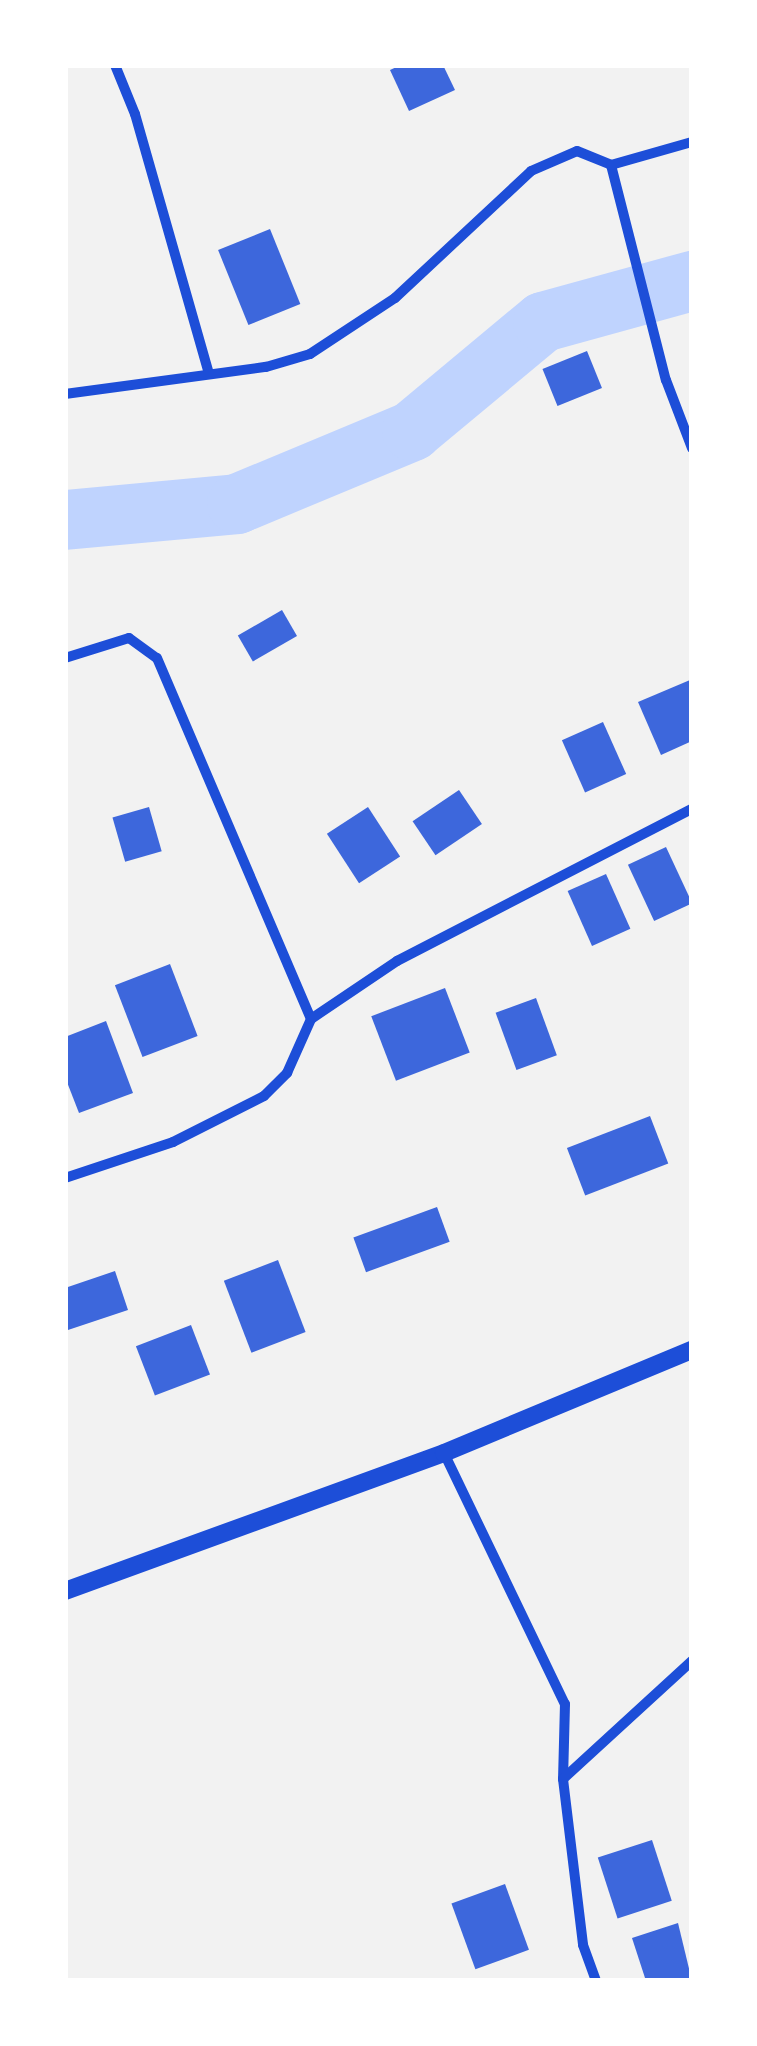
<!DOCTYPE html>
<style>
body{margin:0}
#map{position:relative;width:757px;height:2046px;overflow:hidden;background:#f2f2f2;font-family:Manrope,sans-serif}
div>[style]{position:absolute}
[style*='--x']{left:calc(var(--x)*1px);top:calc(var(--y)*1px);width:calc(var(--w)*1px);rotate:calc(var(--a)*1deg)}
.river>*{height:60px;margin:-30px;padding:0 30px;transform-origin:30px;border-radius:30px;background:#bfd3fe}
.building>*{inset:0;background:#3d67dc;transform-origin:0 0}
.minor>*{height:10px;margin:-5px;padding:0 5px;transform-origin:5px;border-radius:5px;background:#1d4ed8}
.tertiary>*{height:18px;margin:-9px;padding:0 9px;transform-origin:9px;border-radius:9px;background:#1d4ed8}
span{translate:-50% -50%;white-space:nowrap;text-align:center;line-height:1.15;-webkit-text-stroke:9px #fff;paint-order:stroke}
.frame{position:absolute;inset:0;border:68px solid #fff;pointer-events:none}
</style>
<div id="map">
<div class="river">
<i style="--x:65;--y:520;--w:173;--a:-5.3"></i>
<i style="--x:237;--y:504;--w:190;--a:-22.6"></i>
<i style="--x:412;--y:431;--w:170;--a:-39.8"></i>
<i style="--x:543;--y:322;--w:155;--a:-15.4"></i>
</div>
<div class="building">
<i style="clip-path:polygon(401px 65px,443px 65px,455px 90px,409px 111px,390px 70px)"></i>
<i style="left:270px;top:229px;width:81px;height:56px;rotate:68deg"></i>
<i style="left:587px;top:351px;width:40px;height:48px;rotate:68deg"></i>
<i style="left:282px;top:610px;width:30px;height:51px;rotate:60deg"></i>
<i style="clip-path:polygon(690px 680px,692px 741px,661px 755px,638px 702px)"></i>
<i style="left:603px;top:722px;width:57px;height:45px;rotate:66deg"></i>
<i style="left:459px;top:790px;width:41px;height:56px;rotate:56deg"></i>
<i style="left:149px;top:807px;width:46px;height:38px;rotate:74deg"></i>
<i style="left:368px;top:807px;width:59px;height:49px;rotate:57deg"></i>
<i style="left:666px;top:847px;width:62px;height:42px;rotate:65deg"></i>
<i style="left:606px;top:874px;width:60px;height:42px;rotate:66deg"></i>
<i style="left:170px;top:964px;width:77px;height:59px;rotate:69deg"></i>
<i style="left:445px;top:988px;width:69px;height:79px;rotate:69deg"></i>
<i style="left:536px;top:998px;width:61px;height:43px;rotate:70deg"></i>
<i style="clip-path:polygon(106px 1021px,133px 1093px,79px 1113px,65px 1077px,65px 1037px)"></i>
<i style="left:650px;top:1116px;width:51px;height:89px;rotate:69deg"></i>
<i style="left:437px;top:1207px;width:37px;height:89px;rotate:70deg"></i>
<i style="left:278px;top:1260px;width:77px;height:58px;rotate:69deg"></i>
<i style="clip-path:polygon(115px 1271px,128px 1310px,65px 1331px,65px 1288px)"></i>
<i style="left:191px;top:1325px;width:53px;height:59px;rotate:69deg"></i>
<i style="left:652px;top:1840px;width:64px;height:57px;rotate:72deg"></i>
<i style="left:505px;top:1884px;width:70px;height:57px;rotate:70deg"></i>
<i style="clip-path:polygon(678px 1923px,692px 1981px,646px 1981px,632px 1938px)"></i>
</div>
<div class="minor">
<i style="--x:115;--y:65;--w:53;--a:67.8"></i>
<i style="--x:135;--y:114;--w:267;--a:74.1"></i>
<i style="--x:611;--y:165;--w:222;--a:75.7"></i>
<i style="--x:666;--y:380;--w:73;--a:69.1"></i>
<i style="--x:65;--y:394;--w:203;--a:-7.7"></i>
<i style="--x:266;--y:367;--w:46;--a:-16.5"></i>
<i style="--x:310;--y:354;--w:102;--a:-33.4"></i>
<i style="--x:395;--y:298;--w:186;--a:-43"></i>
<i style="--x:531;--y:171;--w:50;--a:-23.5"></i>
<i style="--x:577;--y:151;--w:37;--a:22"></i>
<i style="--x:611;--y:165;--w:84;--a:-15.9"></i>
<i style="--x:65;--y:658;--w:67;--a:-17.4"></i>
<i style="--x:129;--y:638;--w:34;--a:36"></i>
<i style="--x:157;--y:658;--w:392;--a:66.9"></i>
<i style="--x:65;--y:1178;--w:114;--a:-18.4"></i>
<i style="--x:173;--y:1142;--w:102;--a:-26.8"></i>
<i style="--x:264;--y:1096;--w:33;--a:-45"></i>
<i style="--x:287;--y:1073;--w:59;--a:-66"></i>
<i style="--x:311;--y:1019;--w:104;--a:-34"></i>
<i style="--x:397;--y:961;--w:332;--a:-27.3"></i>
<i style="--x:444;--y:1453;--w:279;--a:64.3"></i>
<i style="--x:565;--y:1704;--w:75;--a:91.5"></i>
<i style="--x:563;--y:1779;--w:167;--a:83.1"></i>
<i style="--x:583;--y:1945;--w:38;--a:70"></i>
<i style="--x:563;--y:1779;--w:175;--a:-42.5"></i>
</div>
<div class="tertiary">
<i style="--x:65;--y:1591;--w:403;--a:-20"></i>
<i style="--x:444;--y:1453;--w:269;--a:-22.6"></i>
</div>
<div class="frame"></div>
</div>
